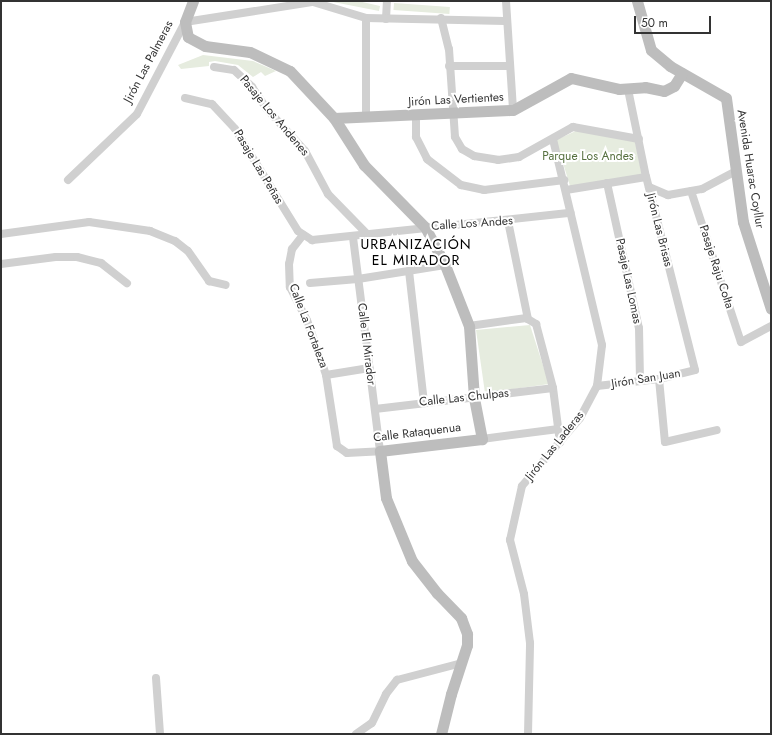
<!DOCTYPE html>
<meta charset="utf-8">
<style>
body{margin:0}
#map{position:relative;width:772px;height:735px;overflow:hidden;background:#fff;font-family:Jost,sans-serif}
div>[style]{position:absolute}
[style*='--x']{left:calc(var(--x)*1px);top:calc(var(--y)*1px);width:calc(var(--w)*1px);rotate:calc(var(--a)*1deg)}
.green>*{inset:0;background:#e6ecdf;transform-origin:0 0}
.street>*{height:8px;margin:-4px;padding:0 4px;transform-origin:4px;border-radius:4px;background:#d0d0d0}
.secondary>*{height:11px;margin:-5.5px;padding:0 5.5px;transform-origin:5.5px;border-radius:5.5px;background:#bdbdbd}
span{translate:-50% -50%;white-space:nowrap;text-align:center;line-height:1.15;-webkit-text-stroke:4px #fff;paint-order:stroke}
.street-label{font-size:12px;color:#333}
.park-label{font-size:12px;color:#56703f}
.quarter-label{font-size:14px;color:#000;letter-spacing:1px}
.frame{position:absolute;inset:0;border:2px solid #333;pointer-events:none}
.scale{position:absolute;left:634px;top:16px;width:77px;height:18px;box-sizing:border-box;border:2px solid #333;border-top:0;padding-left:5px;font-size:12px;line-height:14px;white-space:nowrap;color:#333;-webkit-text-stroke:3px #fff;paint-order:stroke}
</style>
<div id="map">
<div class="green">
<i style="clip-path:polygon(328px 1px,358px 1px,380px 6px,379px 11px)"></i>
<i style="left:394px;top:3px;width:56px;height:7px;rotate:4deg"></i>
<i style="clip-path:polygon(203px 55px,253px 61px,276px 71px,265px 76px,261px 72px,253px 77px,238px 65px,215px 61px,209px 62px,209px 66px,181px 69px,178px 65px)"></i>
<i style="clip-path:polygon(578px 130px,635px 141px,642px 175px,570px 186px,556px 140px)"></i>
<i style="clip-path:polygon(530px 325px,549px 384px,485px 393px,476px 330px)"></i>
</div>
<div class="street">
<i style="--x:506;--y:1;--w:109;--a:86.3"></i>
<i style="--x:441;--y:18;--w:32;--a:76"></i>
<i style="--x:449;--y:49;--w:88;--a:86.1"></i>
<i style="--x:455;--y:137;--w:14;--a:60"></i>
<i style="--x:462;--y:149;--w:14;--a:30"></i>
<i style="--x:474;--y:156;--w:24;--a:9"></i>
<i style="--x:498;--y:160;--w:21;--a:-8"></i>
<i style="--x:519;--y:157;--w:62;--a:-29.1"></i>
<i style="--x:573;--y:127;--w:67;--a:10.3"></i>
<i style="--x:386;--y:19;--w:18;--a:-87"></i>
<i style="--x:449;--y:66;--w:60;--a:0"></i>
<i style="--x:214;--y:67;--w:20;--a:9"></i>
<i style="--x:234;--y:70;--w:25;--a:43"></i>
<i style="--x:252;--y:87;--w:25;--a:56"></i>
<i style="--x:266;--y:108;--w:58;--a:47.8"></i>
<i style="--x:305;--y:151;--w:49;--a:61.9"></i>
<i style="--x:328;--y:194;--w:57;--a:45.7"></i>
<i style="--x:185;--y:98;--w:28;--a:13"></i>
<i style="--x:212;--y:104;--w:34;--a:47"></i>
<i style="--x:235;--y:129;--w:120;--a:58.3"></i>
<i style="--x:298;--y:231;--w:17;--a:33"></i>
<i style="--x:312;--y:240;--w:260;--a:-6"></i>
<i style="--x:416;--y:116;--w:21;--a:90"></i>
<i style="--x:416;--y:137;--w:25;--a:63"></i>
<i style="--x:427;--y:159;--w:43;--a:37.4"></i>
<i style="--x:461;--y:185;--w:24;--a:12"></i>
<i style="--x:484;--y:190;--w:81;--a:-7.1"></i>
<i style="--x:366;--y:117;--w:99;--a:-90"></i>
<i style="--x:68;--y:180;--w:95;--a:-43.7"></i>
<i style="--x:137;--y:114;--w:104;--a:-62.4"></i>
<i style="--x:185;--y:22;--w:130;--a:-8.9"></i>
<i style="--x:313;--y:2;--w:55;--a:16.8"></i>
<i style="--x:366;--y:18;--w:139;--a:1.2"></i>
<i style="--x:607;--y:183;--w:148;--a:77.6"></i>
<i style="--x:639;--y:328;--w:52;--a:88.9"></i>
<i style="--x:649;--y:187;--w:21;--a:23"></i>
<i style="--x:668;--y:195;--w:35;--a:-10"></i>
<i style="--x:702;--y:189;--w:38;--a:-28"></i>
<i style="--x:566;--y:190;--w:81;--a:-9.2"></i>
<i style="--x:691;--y:191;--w:159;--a:71.7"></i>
<i style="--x:741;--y:342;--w:34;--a:-28"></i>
<i style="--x:508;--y:221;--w:100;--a:78.5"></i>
<i style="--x:1;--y:234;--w:89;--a:-7.8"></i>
<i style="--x:89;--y:222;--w:62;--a:8.4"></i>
<i style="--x:150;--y:231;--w:27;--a:22"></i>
<i style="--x:175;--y:241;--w:16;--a:38"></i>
<i style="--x:188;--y:251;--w:37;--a:55"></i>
<i style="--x:209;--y:281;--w:17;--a:13"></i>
<i style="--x:303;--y:235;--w:18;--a:128"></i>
<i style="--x:292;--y:249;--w:15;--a:101"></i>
<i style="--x:289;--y:264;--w:23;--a:88"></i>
<i style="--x:290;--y:287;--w:37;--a:63"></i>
<i style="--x:307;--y:320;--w:58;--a:70.9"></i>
<i style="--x:326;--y:375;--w:72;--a:81.2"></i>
<i style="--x:337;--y:446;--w:12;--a:35"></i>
<i style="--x:347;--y:453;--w:33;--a:-3"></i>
<i style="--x:380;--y:451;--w:215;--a:-97.2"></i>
<i style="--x:1;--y:264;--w:55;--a:-7.3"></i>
<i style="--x:56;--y:257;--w:21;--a:0"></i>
<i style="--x:77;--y:257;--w:25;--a:14"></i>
<i style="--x:101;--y:263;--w:33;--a:38"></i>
<i style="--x:409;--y:271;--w:133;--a:83.5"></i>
<i style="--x:310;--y:283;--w:48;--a:-4.8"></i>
<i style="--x:358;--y:279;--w:88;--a:-9.1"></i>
<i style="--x:469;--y:326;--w:58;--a:-8"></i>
<i style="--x:526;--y:318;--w:12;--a:31"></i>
<i style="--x:536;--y:324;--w:66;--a:75.1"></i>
<i style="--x:553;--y:388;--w:55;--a:82.7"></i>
<i style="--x:326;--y:375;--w:44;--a:-9.2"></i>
<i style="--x:659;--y:379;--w:63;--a:84.6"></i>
<i style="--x:665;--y:442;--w:53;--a:-13"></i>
<i style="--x:597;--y:386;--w:62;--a:-6.4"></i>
<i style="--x:659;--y:379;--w:37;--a:-14"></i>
<i style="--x:695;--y:370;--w:199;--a:-104.2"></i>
<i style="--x:646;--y:177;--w:90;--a:-101.6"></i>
<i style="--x:375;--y:409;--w:179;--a:-6.7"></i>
<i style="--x:482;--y:439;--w:77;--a:-7.5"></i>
<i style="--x:156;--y:678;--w:56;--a:85.9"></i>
<i style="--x:356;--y:734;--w:19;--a:-35"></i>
<i style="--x:372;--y:723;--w:32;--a:-64"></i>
<i style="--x:386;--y:694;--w:18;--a:-52"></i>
<i style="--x:397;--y:680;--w:67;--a:-14.7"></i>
<i style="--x:528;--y:734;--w:91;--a:-88.7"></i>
<i style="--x:530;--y:643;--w:49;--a:-97"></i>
<i style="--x:524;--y:594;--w:56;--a:-104.5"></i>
<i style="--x:510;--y:540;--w:55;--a:-77.5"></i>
<i style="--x:522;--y:486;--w:89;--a:-49.5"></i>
<i style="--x:580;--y:418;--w:36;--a:-62"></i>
<i style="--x:597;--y:386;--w:41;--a:-83"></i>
<i style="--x:602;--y:345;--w:212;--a:-103.4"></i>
</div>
<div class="secondary">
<i style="--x:193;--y:1;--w:22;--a:111"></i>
<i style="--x:185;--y:22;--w:15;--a:79"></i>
<i style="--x:188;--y:37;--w:19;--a:28"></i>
<i style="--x:205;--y:46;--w:45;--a:7.6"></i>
<i style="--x:250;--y:52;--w:44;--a:25.4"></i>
<i style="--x:290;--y:71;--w:64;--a:46.9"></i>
<i style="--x:334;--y:118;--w:56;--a:57.4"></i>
<i style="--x:364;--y:165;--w:87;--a:45.5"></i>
<i style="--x:425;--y:227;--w:43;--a:62.2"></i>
<i style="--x:445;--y:265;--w:66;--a:68.5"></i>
<i style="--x:469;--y:326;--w:72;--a:86"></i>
<i style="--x:474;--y:398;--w:42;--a:79"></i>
<i style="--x:482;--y:439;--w:103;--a:173.3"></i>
<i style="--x:380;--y:451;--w:47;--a:82.7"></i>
<i style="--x:386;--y:498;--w:68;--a:67.6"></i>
<i style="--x:412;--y:561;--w:41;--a:52"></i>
<i style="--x:437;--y:593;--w:35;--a:46"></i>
<i style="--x:461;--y:618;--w:17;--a:69"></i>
<i style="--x:467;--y:634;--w:11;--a:90"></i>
<i style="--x:467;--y:645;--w:52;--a:108.1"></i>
<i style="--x:451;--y:694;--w:41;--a:104"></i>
<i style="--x:637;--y:1;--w:51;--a:74.1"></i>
<i style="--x:651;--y:50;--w:25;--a:40"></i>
<i style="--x:670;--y:66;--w:64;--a:29.7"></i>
<i style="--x:726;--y:98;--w:125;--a:82.2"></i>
<i style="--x:743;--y:222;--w:91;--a:72.2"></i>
<i style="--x:334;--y:118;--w:179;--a:-2.6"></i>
<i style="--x:513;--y:110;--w:66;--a:-28.9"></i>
<i style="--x:571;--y:78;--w:49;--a:12.9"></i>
<i style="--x:619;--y:89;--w:26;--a:-4"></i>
<i style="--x:645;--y:87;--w:19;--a:12"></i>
<i style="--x:664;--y:91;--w:11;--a:-27"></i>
<i style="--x:674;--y:86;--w:15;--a:-58"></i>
</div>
<div class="street-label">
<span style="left:149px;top:62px;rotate:-62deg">Jirón Las Palmeras</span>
<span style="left:456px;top:100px;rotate:-3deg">Jirón Las Vertientes</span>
<span style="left:274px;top:116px;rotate:50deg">Pasaje Los Andenes</span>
<span style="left:258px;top:167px;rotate:59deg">Pasaje Las Peñas</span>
<span style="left:750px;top:169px;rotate:81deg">Avenida Huarac Coyllur</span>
<span style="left:472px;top:224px;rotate:-4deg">Calle Los Andes</span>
<span style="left:659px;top:230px;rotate:76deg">Jirón Las Brisas</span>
<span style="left:716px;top:267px;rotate:72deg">Pasaje Raju Colta</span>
<span style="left:628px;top:281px;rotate:78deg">Pasaje Las Lomas</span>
<span style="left:308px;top:326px;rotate:69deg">Calle La Fortaleza</span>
<span style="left:366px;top:344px;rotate:83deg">Calle El Mirador</span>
<span style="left:646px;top:379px;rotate:-9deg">Jirón San Juan</span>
<span style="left:464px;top:398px;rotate:-6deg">Calle Las Chulpas</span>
<span style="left:417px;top:433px;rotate:-7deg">Calle Rataquenua</span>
<span style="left:555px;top:446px;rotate:-51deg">Jirón Las Laderas</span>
</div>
<div class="park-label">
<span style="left:588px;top:157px">Parque Los Andes</span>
</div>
<div class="quarter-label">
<span style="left:416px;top:252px">URBANIZACIÓN<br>EL MIRADOR</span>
</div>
<div class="frame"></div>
<div class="scale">50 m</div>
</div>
